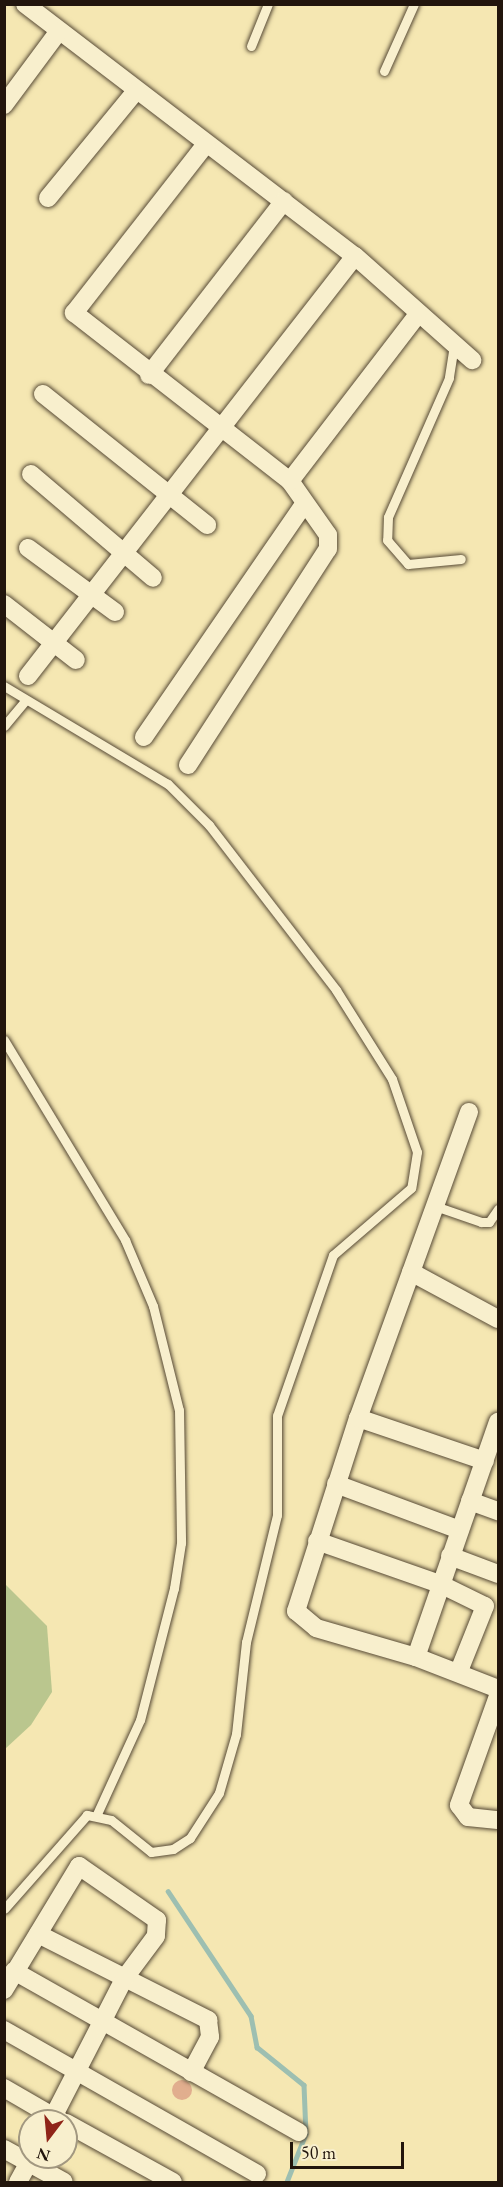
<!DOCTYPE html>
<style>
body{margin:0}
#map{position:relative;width:503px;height:2187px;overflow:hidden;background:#f5e7b2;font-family:"EB Garamond",serif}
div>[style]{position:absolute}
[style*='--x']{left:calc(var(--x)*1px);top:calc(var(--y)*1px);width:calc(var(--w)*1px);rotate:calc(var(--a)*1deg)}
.green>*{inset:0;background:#bac68e}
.stream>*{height:4.5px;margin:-2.25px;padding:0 2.25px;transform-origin:2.25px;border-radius:2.25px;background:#9dbfb1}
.building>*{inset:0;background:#e1ae8e}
.round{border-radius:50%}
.roads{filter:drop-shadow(0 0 2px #574a36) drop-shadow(0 0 2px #574a36)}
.service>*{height:9px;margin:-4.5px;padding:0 4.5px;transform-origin:4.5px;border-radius:4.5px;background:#f8efcd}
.minor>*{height:18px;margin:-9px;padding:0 9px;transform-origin:9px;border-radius:9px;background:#f8efcd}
span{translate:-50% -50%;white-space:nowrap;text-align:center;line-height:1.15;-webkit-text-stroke:4.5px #f8efcd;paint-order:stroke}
.frame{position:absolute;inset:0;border:6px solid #22150c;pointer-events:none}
.north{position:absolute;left:18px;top:2109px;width:60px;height:60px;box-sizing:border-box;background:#f8efcd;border:2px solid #a29880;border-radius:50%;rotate:196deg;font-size:16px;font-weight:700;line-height:24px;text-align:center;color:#22150c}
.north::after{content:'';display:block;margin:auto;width:21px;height:27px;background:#8f2418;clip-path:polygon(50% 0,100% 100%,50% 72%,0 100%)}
.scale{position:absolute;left:290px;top:2142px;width:114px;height:27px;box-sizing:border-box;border:3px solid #22150c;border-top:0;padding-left:8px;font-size:18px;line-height:21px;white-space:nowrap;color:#22150c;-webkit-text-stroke:4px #f8efcd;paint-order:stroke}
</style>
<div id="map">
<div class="green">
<i style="clip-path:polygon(5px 1584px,47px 1626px,52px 1692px,31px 1725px,5px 1749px)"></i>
</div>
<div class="stream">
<i style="--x:168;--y:1891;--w:150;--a:56.4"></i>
<i style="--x:251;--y:2016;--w:32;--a:79"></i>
<i style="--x:257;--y:2047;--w:60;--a:39"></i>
<i style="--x:304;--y:2085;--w:49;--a:87.7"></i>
<i style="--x:306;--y:2134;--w:52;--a:111.6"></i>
</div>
<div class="building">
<i class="round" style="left:172px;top:2080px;width:20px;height:20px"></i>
</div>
<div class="roads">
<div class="service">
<i style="--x:251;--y:46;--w:45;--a:-68"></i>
<i style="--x:384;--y:71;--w:73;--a:-65.9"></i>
<i style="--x:454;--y:345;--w:33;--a:99"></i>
<i style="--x:449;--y:378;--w:152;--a:113.7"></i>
<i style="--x:388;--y:517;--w:23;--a:92"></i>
<i style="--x:387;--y:540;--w:32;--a:49"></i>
<i style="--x:408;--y:564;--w:53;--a:-5.4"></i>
<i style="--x:4;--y:686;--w:191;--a:30.9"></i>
<i style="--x:168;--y:784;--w:58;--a:45"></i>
<i style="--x:209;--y:825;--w:208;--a:52.4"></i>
<i style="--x:336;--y:990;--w:105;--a:57.8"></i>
<i style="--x:392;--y:1079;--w:77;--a:71.1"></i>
<i style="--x:417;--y:1152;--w:36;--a:99"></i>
<i style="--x:411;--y:1188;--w:103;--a:139.3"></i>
<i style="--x:333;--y:1255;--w:170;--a:109.2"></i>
<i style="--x:277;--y:1416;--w:99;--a:90"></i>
<i style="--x:277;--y:1515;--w:131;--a:103.7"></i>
<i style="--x:246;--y:1642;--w:93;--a:96.2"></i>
<i style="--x:236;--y:1734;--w:61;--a:106.1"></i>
<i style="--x:219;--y:1793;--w:54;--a:122.8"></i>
<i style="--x:190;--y:1838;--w:20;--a:147"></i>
<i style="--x:173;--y:1849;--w:22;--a:172"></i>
<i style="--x:151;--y:1852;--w:51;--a:-141.3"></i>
<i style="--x:111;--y:1820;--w:25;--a:-168"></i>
<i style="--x:87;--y:1815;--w:125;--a:131.4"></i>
<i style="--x:4;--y:726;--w:34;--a:-50"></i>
<i style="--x:4;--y:1040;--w:234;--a:58.8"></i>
<i style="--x:125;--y:1240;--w:72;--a:67"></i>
<i style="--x:153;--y:1306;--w:107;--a:76"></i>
<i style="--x:179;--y:1410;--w:133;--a:89.1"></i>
<i style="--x:181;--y:1543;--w:46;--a:98.8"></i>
<i style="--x:174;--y:1588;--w:136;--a:104.4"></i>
<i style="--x:140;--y:1720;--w:103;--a:114.6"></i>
<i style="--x:435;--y:1206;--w:49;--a:19.2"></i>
<i style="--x:481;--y:1222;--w:8;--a:0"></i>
<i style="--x:489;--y:1222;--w:16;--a:-55"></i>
</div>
<div class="minor">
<i style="--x:25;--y:4;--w:415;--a:37.4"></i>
<i style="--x:355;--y:256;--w:157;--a:41.6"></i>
<i style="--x:4;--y:105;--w:92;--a:-53.4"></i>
<i style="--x:48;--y:198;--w:139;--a:-50.6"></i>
<i style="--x:149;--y:375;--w:220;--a:-52.2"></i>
<i style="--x:43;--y:394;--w:210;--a:38.6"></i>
<i style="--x:31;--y:474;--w:160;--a:40.4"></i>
<i style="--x:290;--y:481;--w:210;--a:-52.5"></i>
<i style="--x:28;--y:548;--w:108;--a:36.3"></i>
<i style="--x:4;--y:604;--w:91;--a:37.9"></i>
<i style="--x:28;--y:676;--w:532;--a:-52.1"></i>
<i style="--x:144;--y:737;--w:280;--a:-55.5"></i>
<i style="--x:188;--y:765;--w:257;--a:-57.1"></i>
<i style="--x:328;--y:549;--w:14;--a:-90"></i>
<i style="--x:328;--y:535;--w:66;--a:-125.1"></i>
<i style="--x:290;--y:481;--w:274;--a:-142.1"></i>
<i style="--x:74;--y:313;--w:214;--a:-52"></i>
<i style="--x:469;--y:1112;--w:326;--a:109.9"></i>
<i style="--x:358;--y:1418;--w:203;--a:107.8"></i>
<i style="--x:296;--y:1611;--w:26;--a:40"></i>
<i style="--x:316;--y:1628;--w:104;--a:16.2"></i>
<i style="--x:416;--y:1657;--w:88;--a:21.3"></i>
<i style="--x:411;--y:1272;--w:99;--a:28.4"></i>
<i style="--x:358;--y:1418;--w:134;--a:18.7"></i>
<i style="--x:336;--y:1484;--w:132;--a:20.4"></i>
<i style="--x:470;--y:1501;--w:30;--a:20"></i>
<i style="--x:317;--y:1541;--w:130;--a:19.3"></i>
<i style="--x:440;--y:1584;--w:50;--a:26.1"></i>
<i style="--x:485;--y:1606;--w:70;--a:111.8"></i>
<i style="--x:450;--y:1556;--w:51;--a:20.6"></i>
<i style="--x:416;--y:1657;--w:249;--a:-70.8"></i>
<i style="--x:498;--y:1696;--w:116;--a:109.7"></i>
<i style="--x:459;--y:1805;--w:15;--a:53"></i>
<i style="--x:468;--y:1817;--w:30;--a:6"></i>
<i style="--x:38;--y:1934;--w:191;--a:26.8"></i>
<i style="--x:208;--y:2020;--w:17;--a:83"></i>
<i style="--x:210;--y:2037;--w:40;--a:118"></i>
<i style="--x:14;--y:1971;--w:327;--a:29.5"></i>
<i style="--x:4;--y:1990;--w:145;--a:-58.8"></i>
<i style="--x:79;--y:1866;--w:95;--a:34.7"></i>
<i style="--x:157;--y:1920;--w:16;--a:94"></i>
<i style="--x:156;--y:1936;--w:54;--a:126.7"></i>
<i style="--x:124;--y:1979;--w:160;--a:117.2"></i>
<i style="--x:4;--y:2030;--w:291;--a:29.6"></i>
<i style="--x:4;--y:2088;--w:66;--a:30.1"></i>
<i style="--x:66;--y:2123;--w:122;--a:28.9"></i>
<i style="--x:4;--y:2149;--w:68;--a:28.8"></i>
<i style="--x:18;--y:2182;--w:29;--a:-61"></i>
</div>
</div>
<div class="frame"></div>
<div class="north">N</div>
<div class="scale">50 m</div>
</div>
